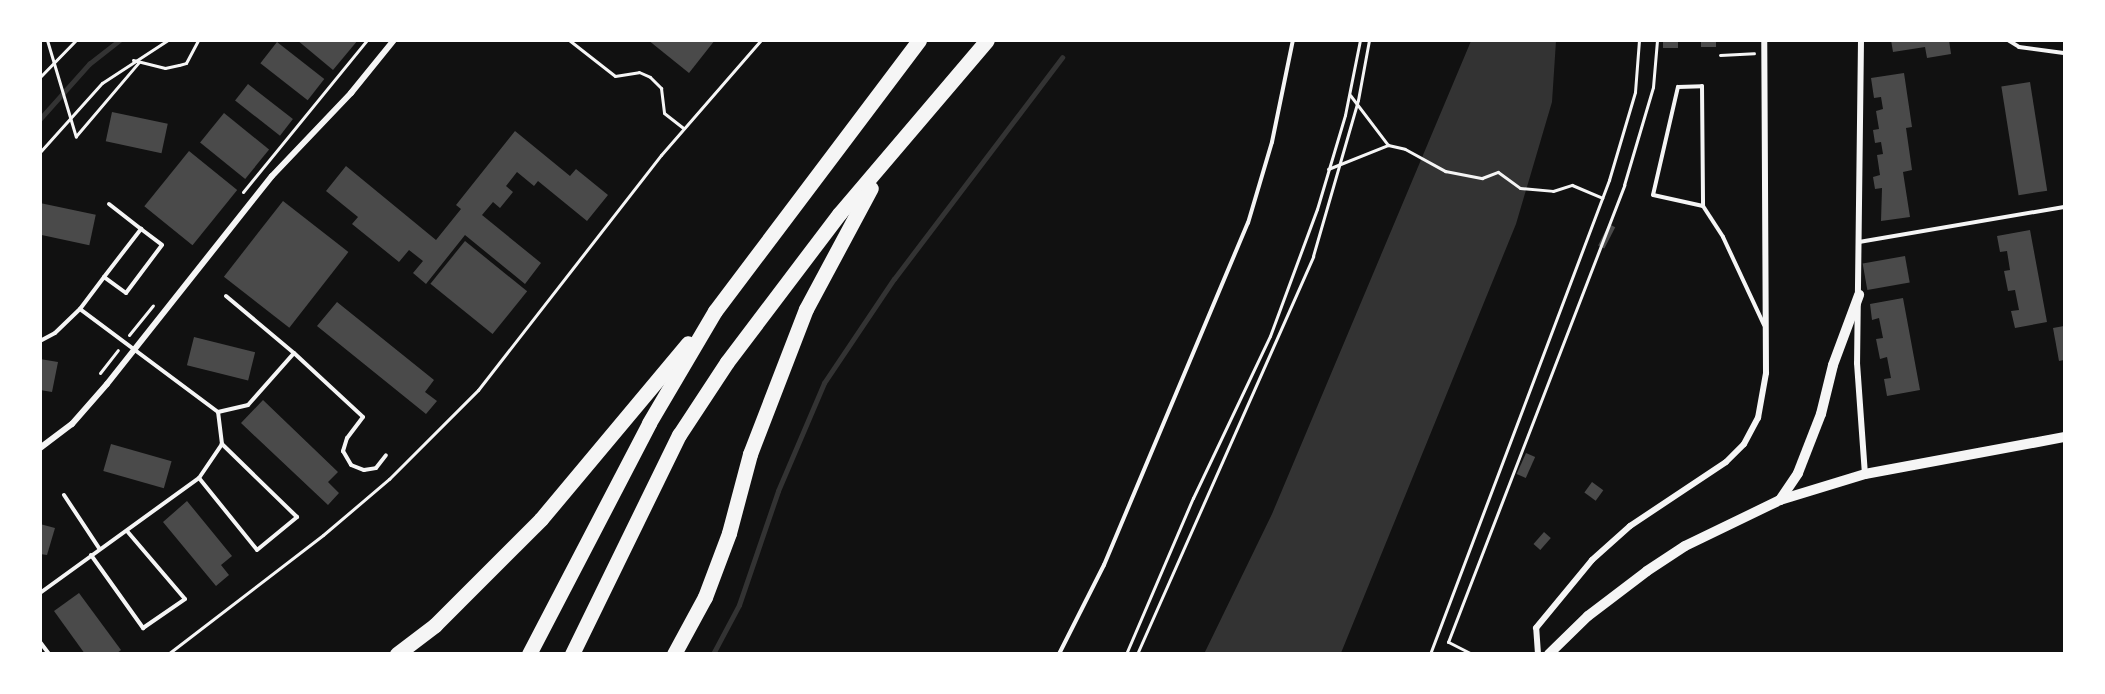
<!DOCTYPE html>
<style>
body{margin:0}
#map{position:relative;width:2105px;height:694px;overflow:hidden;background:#111;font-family:"IBM Plex Sans",sans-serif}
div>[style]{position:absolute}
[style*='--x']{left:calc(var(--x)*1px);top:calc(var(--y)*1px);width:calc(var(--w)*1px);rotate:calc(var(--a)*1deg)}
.water>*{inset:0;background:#333}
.stream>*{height:4.5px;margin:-2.25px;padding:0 2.25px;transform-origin:2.25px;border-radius:2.25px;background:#333}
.building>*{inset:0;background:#4a4a4a;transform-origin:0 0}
.path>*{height:3px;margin:-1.5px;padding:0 1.5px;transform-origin:1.5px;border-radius:1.5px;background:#f5f5f5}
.service>*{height:4px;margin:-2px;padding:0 2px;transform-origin:2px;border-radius:2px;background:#f5f5f5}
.minor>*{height:6px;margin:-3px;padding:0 3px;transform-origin:3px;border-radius:3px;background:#f5f5f5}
.tertiary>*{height:10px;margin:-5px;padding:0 5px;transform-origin:5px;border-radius:5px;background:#f5f5f5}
.motorway>*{height:15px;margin:-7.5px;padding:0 7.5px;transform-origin:7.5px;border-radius:7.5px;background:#f5f5f5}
span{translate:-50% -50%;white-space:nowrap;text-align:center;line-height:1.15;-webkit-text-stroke:6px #fff;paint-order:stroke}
.frame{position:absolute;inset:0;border:42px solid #fff;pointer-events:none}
</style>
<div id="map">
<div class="water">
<i style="clip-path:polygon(1471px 41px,1556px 41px,1552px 102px,1516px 224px,1341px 653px,1204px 654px,1272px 514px)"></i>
</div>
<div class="stream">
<i style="--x:40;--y:119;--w:74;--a:-48.3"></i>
<i style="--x:89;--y:64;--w:39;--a:-38"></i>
<i style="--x:713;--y:654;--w:55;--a:-62"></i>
<i style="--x:739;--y:605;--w:120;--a:-71.1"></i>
<i style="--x:778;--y:491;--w:117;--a:-66.9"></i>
<i style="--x:824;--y:383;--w:125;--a:-56.1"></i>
<i style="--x:894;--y:279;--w:278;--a:-52.8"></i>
</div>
<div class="building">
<i style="clip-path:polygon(297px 40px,358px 40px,333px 70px)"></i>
<i style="clip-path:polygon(648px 40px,715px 40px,689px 73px)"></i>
<i style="left:1663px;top:40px;width:15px;height:8px"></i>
<i style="left:1701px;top:40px;width:15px;height:7px"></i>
<i style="clip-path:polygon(1891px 40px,1949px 40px,1951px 54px,1927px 58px,1925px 47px,1893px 52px)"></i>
<i style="left:277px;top:42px;width:60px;height:27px;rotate:38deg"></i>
<i style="clip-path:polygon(1904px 73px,1912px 127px,1906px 128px,1912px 170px,1903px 172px,1910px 217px,1881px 221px,1882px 188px,1875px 189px,1873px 177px,1880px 175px,1877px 155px,1883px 154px,1881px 142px,1875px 143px,1873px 130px,1879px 129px,1876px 111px,1883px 109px,1881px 97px,1874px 98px,1871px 78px)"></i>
<i style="left:2030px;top:82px;width:110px;height:29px;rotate:81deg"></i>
<i style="left:248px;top:84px;width:57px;height:21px;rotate:38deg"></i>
<i style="left:112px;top:112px;width:57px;height:30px;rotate:12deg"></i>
<i style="left:224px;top:113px;width:58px;height:38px;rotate:39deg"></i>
<i style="clip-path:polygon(515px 131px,570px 176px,576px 169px,608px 195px,587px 221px,538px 181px,534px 186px,517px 172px,506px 186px,513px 192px,500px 208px,493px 202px,482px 215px,541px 263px,525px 284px,465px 235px,426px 284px,413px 273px,423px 261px,409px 250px,399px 262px,352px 224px,358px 217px,326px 191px,346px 166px,436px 240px,461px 209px,456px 205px)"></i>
<i style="left:189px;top:151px;width:62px;height:71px;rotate:39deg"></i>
<i style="left:283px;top:201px;width:83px;height:96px;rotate:38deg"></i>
<i style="left:40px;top:203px;width:57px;height:31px;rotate:12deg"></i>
<i style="left:1609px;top:224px;width:7px;height:24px;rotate:27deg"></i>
<i style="clip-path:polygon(2030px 230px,2047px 322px,2015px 328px,2011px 311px,2019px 310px,2015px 290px,2008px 291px,2004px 271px,2010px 270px,2007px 251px,2000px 252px,1997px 236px)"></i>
<i style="left:465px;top:241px;width:80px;height:55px;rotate:39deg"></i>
<i style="left:1905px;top:256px;width:27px;height:43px;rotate:80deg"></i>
<i style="clip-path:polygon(1903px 298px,1920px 390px,1887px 396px,1884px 379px,1891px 378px,1887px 357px,1880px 359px,1876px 339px,1883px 338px,1879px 318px,1872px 320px,1870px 304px)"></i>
<i style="clip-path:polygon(337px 302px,434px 380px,425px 392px,437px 401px,426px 414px,317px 326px)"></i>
<i style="clip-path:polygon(2064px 326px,2064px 360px,2059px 361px,2053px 328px)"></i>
<i style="left:194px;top:337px;width:63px;height:29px;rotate:14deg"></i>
<i style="clip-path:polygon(40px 359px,58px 362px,52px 392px,40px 390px)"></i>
<i style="clip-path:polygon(263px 400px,338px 472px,328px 482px,339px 493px,328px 505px,241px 423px)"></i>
<i style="left:111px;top:444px;width:63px;height:28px;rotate:16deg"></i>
<i style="left:1526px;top:453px;width:10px;height:23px;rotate:24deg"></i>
<i style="left:1592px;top:482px;width:14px;height:13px;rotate:36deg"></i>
<i style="clip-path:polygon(187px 501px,232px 556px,221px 565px,229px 575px,216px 586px,163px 522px)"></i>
<i style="clip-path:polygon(40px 524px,55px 528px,47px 555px,40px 554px)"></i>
<i style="left:1544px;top:532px;width:9px;height:16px;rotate:41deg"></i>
<i style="clip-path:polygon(79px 593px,121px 650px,116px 654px,85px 654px,54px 611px)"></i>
</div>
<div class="path">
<i style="--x:47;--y:40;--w:101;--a:73.4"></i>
<i style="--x:569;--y:40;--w:58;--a:38"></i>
<i style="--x:615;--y:76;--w:24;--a:-9"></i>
<i style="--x:639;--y:72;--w:12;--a:24"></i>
<i style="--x:650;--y:77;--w:16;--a:45"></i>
<i style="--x:661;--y:88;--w:25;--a:83"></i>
<i style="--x:664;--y:113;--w:24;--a:38"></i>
<i style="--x:1720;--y:55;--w:34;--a:-3"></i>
<i style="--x:133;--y:60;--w:33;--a:14"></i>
<i style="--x:165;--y:68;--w:14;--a:-12"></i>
<i style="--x:179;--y:65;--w:7;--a:-16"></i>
<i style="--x:186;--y:63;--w:26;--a:-62"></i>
<i style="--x:40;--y:77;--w:52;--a:-45.8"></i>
<i style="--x:1350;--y:95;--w:63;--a:52.8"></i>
<i style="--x:76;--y:136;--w:97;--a:-49.6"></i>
<i style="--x:40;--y:152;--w:93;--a:-48.1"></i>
<i style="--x:102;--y:83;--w:79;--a:-33.1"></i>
<i style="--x:1328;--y:169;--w:65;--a:-21.8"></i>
<i style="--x:1388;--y:145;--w:17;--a:13"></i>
<i style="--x:1405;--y:149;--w:46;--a:28.8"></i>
<i style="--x:1445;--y:171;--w:38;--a:11"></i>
<i style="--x:1482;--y:178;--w:17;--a:-21"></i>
<i style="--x:1498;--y:172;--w:27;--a:36"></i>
<i style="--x:1520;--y:188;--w:33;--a:5"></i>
<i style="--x:1553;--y:191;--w:20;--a:-18"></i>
<i style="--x:1572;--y:185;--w:33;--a:23"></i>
<i style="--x:243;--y:192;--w:196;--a:-50.8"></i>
<i style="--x:129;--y:335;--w:38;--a:-51"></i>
<i style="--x:100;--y:373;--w:29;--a:-52"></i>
<i style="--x:168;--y:654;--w:195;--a:-37.5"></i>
<i style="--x:323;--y:535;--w:87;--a:-40.3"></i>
<i style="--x:389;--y:479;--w:126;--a:-45"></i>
<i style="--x:478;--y:390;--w:298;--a:-52.1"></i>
<i style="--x:661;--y:155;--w:152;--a:-49"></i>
<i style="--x:1126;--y:654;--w:170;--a:-66.8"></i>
<i style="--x:1193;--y:498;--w:179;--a:-64.6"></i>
<i style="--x:1270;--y:336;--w:135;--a:-69.7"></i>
<i style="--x:1317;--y:209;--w:98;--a:-73.4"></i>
<i style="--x:1345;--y:115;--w:76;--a:-78.7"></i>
<i style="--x:1137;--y:654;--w:435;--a:-66.1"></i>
<i style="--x:1313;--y:256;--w:162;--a:-73.9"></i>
<i style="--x:1358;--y:100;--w:61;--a:-79.6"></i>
<i style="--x:1430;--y:654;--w:507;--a:-69.31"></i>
<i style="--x:1609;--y:180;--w:92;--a:-73.5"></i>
<i style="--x:1635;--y:92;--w:52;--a:-85.6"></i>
<i style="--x:1472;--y:654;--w:27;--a:-153"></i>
<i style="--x:1448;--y:642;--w:490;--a:-68.9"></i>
<i style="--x:1624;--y:185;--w:102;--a:-73.5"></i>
<i style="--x:1653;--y:87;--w:47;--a:-85.1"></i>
</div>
<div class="service">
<i style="--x:2008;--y:40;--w:13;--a:32"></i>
<i style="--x:2019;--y:47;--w:45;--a:7.6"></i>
<i style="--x:109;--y:204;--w:41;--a:38"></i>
<i style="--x:1703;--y:206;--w:51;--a:-167.6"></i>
<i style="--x:1653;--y:195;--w:111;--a:-77"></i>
<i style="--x:1678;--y:87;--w:24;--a:-2"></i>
<i style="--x:1702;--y:86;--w:120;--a:89.5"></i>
<i style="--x:1703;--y:206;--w:37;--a:57"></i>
<i style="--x:1723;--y:237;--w:97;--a:65"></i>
<i style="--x:1859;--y:242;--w:208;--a:-9.7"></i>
<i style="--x:226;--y:296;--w:89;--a:40"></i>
<i style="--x:40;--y:341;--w:17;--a:-28"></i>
<i style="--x:55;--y:333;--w:35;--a:-44"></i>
<i style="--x:218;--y:412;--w:31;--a:-13"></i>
<i style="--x:248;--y:405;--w:69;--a:-48.5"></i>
<i style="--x:294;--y:353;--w:94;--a:42.8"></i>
<i style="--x:363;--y:417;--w:26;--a:127"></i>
<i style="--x:347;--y:438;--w:14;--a:107"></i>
<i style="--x:343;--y:451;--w:16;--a:60"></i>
<i style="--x:351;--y:465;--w:14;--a:21"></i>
<i style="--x:364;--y:470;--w:12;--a:-9"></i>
<i style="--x:376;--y:468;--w:16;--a:-52"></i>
<i style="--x:199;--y:478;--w:92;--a:51.1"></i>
<i style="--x:257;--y:550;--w:52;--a:-39.5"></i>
<i style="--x:297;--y:517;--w:105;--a:-135.8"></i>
<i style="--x:64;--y:495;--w:64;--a:56.6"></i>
<i style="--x:91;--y:555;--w:90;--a:54.5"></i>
<i style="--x:143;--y:628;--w:51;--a:-34.6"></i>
<i style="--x:185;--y:599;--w:89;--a:-130.5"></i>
<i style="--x:40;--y:593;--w:196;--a:-35.9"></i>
<i style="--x:199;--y:478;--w:41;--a:-55.9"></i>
<i style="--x:222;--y:444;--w:32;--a:-97"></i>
<i style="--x:218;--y:412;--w:172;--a:-143.3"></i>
<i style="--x:80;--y:309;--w:40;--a:-53"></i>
<i style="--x:104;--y:277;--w:61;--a:-52.4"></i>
<i style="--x:141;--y:229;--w:26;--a:37"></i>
<i style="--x:162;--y:245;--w:60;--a:126.9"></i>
<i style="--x:126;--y:293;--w:27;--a:-144"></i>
<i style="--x:40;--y:642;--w:15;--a:53"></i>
<i style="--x:1059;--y:654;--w:100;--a:-63.2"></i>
<i style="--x:1104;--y:565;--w:371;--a:-67.2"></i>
<i style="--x:1248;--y:223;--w:84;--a:-73.5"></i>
<i style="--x:1272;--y:142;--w:104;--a:-78.4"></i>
</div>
<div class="minor">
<i style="--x:1861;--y:40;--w:323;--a:90.7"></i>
<i style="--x:1857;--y:363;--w:111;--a:85.9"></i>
<i style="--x:40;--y:448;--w:40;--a:-37"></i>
<i style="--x:72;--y:424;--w:53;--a:-48.8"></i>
<i style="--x:107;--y:384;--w:265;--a:-51.6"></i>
<i style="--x:272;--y:176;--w:115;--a:-46.4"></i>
<i style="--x:351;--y:93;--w:68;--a:-50.9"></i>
<i style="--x:1538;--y:654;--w:26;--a:-94"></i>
<i style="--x:1536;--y:628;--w:88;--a:-50.5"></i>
<i style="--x:1592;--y:560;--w:51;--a:-41.8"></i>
<i style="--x:1630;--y:526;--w:115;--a:-33.7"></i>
<i style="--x:1726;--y:462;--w:25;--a:-45"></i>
<i style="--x:1744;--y:444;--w:30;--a:-62"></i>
<i style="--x:1758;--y:418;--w:46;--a:-79.9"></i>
<i style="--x:1766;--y:373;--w:333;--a:-90.3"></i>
</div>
<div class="tertiary">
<i style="--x:1780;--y:500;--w:32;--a:-56"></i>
<i style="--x:1798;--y:473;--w:63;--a:-68.7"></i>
<i style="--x:1821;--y:414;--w:50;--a:-76.2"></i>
<i style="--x:1833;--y:365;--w:75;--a:-69.6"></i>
<i style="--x:1549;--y:654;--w:54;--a:-44.3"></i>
<i style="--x:1588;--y:616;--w:74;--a:-37.3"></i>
<i style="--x:1647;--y:571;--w:45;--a:-33.3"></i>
<i style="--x:1685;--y:546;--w:106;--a:-25.8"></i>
<i style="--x:1780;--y:500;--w:89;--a:-17"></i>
<i style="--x:1865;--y:474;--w:202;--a:-10.5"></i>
</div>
<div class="motorway">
<i style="--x:397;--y:654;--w:48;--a:-37.3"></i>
<i style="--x:435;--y:625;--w:150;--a:-45"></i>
<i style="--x:541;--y:519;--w:229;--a:-50.1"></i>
<i style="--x:529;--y:654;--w:260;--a:-62.5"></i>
<i style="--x:649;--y:423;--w:130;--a:-59.5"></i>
<i style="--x:715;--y:311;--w:339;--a:-53"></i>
<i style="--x:572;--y:654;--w:244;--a:-64"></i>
<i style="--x:679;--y:435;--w:87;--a:-56.7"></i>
<i style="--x:727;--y:362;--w:186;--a:-52.9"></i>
<i style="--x:839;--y:214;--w:228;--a:-49.6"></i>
<i style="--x:674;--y:654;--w:65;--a:-61.5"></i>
<i style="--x:705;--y:597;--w:68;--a:-69.4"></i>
<i style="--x:729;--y:533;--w:82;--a:-75.1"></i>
<i style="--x:750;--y:454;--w:155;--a:-68.9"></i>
<i style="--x:806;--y:309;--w:137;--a:-61.8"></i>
</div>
<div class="frame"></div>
</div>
